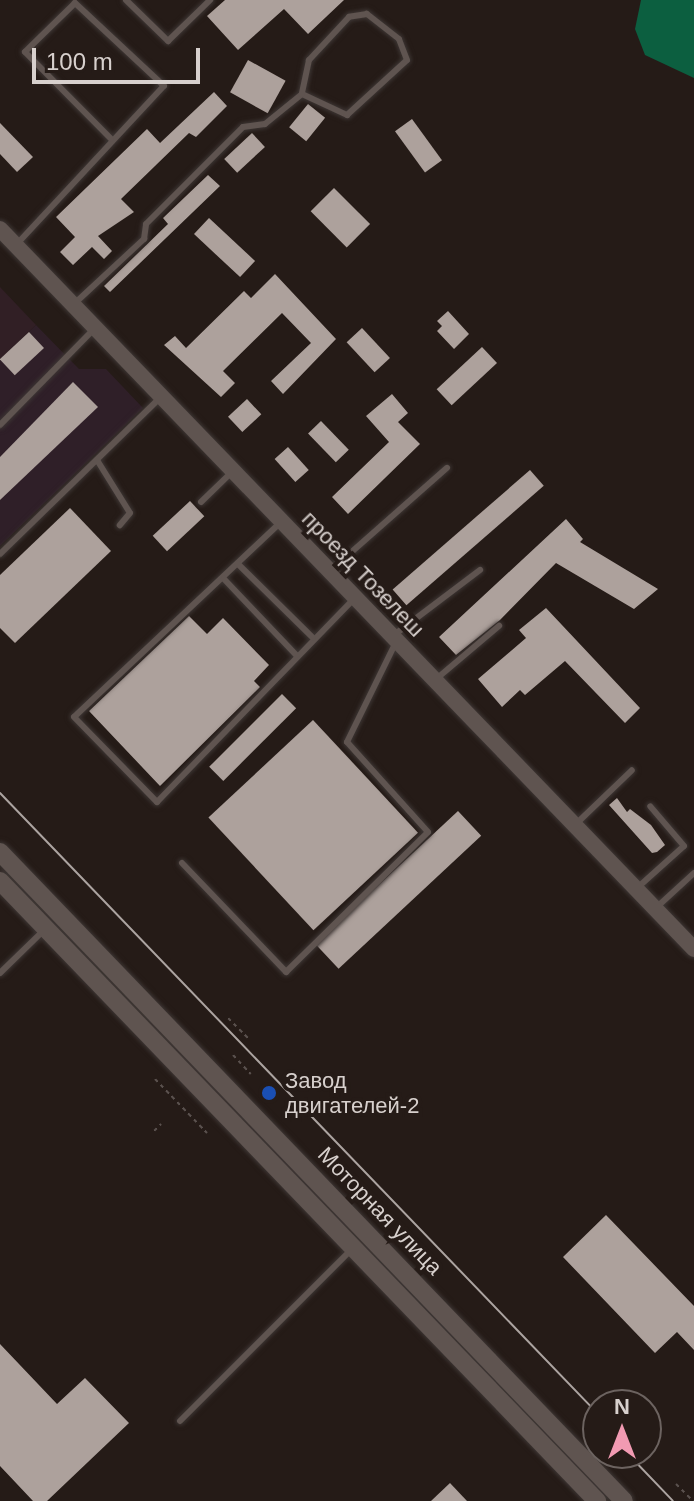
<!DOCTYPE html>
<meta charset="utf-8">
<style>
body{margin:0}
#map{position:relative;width:694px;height:1501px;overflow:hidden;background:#251b17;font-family:Helvetica,sans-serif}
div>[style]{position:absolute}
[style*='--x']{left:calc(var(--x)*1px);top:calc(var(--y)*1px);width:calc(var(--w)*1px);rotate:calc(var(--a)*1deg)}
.commercial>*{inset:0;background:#2f1f28}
.industrial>*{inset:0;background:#311f25}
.forest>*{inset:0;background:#0c5f40}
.building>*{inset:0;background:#ada19c;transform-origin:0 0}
.path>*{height:2px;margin-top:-1px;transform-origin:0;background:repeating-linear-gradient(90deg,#5a514e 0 4px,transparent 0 8px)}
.roads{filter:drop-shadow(0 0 2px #3d3634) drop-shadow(0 0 2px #3d3634)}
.service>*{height:6px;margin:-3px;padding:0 3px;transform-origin:3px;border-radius:3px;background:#5f5450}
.tertiary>*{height:16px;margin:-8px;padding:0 8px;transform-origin:8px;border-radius:8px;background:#5f5450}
.secondary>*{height:18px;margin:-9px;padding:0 9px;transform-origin:9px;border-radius:9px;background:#5f5450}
.tram>*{height:2px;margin:-1px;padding:0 1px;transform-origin:1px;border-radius:1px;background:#aca4a1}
.dots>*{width:22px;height:22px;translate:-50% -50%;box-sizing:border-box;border:4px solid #251b17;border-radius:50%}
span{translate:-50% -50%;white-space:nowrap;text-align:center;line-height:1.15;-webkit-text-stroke:8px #251b17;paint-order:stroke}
.street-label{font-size:22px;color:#d7d0cd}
.poi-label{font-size:22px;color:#d7d0cd}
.left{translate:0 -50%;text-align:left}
.north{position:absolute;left:582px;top:1389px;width:80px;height:80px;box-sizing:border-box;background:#251b17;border:2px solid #6c6360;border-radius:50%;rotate:0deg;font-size:22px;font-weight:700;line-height:32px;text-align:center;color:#d7d0cd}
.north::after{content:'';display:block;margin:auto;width:28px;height:36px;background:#f19ab2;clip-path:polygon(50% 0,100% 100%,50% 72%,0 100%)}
.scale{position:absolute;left:32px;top:48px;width:168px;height:36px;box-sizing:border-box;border:4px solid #d7d0cd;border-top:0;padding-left:10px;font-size:24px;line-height:28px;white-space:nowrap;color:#d7d0cd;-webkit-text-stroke:6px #251b17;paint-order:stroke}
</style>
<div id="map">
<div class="commercial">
<i style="clip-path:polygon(36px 325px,79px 369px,106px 369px,143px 408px,0 546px,0 359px)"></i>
</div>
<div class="industrial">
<i style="clip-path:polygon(0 287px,36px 325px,0 359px)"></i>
</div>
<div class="forest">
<i style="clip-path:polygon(641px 0,694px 0,694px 78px,645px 55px,635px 29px)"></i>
</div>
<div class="building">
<i style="clip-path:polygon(225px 0,344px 0,308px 34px,284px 9px,238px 50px,207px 16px)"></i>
<i style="left:248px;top:60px;width:43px;height:37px;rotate:29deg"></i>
<i style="clip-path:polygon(214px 92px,227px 106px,196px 137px,189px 133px,121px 199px,134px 212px,98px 236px,112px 251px,104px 259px,92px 247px,73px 265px,60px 252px,75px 237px,56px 217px,147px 129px,160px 143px)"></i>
<i style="left:308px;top:104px;width:22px;height:30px;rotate:39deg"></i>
<i style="left:412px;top:119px;width:51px;height:21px;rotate:54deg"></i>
<i style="clip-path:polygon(0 123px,33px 157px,17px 172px,0 154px)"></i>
<i style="left:252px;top:133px;width:19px;height:38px;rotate:47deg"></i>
<i style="clip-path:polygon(208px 175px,220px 186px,110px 292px,104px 286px,168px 224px,163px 218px)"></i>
<i style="left:334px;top:188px;width:51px;height:33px;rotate:45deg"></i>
<i style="left:209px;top:218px;width:63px;height:22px;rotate:43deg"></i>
<i style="clip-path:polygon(275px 274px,336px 339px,283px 394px,271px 381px,311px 343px,282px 313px,223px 371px,235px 383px,221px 397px,164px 345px,175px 336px,186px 348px,244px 291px,251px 298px)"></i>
<i style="clip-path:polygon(448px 311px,469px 334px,454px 349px,437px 331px,442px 326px,437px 321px)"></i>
<i style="left:362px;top:328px;width:41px;height:21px;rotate:47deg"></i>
<i style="left:29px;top:332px;width:22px;height:40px;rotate:47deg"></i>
<i style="left:482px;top:347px;width:22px;height:62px;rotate:47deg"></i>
<i style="clip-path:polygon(73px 382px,98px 407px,0 500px,0 457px)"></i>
<i style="clip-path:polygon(392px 394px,408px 413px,398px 422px,420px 444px,348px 514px,332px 497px,389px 442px,366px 416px)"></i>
<i style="left:247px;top:399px;width:21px;height:26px;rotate:47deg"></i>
<i style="left:321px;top:421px;width:40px;height:18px;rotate:46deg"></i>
<i style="left:288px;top:447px;width:31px;height:18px;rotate:48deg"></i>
<i style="left:530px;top:470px;width:21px;height:182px;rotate:49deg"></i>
<i style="left:190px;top:501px;width:21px;height:51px;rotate:47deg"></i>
<i style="clip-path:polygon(70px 508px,111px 551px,15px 643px,0 628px,0 575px)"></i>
<i style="clip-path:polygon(566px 519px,583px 539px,580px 542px,658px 589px,634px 609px,556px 563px,500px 620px,456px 655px,439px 637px)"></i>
<i style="clip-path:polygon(546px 608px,640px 708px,625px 723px,565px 661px,525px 695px,520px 690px,502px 707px,478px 679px,526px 638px,519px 630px)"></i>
<i style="clip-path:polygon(189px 616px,207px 634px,223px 618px,269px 665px,254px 681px,260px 687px,160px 786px,89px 711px)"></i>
<i style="left:282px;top:694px;width:20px;height:103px;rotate:45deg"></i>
<i style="left:313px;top:720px;width:154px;height:143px;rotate:47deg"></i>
<i style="clip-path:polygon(617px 798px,627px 812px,630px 809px,651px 825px,665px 845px,657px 852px,652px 853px,609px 805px)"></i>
<i style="left:458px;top:811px;width:34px;height:195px;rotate:47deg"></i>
<i style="clip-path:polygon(606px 1215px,694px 1306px,694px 1350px,677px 1332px,655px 1353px,563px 1257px)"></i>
<i style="clip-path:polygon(0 1344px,57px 1404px,85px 1378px,129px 1423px,47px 1501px,33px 1501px,0 1466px)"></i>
<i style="clip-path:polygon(450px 1483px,467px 1501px,431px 1501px)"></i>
</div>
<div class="path">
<i style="--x:228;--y:1018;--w:30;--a:45"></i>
<i style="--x:233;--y:1055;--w:26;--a:47"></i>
<i style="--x:155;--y:1079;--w:75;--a:46.1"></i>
<i style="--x:154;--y:1131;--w:10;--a:-45"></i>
<i style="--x:676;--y:1484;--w:24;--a:45"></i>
</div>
<div class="roads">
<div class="service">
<i style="--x:126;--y:0;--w:59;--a:44.3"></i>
<i style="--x:168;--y:41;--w:59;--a:-44.3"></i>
<i style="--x:16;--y:245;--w:217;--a:-47.1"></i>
<i style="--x:164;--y:86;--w:122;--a:-137"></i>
<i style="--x:75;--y:3;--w:70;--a:135.6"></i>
<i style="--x:25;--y:52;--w:122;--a:45.3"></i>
<i style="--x:74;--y:304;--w:96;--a:-42.9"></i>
<i style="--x:144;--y:239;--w:15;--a:-82"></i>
<i style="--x:146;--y:224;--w:137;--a:-45"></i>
<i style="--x:243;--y:127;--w:22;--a:-8"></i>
<i style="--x:265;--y:124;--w:48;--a:-39"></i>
<i style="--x:302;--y:94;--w:50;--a:25"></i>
<i style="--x:347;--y:115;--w:81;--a:-42.5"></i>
<i style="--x:407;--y:60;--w:22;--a:-111"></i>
<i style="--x:399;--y:39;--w:41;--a:-142"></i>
<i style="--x:367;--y:14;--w:18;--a:171"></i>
<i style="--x:349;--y:17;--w:59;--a:132.9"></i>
<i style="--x:309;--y:60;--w:35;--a:102"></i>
<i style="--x:0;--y:425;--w:134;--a:-45.6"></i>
<i style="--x:97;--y:460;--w:62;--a:58.1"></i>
<i style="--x:130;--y:513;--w:16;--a:130"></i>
<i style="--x:201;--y:502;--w:45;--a:-44.1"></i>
<i style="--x:281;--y:522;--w:284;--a:136.7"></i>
<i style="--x:74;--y:717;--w:119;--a:45.7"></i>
<i style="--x:157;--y:802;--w:284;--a:-45.9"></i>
<i style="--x:0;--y:554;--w:225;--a:-44.3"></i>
<i style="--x:238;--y:564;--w:105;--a:44.6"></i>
<i style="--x:330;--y:571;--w:156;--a:-41.4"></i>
<i style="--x:224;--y:579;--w:105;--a:46.5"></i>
<i style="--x:394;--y:635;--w:108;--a:-37.1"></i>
<i style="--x:435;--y:680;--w:84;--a:-40.2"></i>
<i style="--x:577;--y:823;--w:76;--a:-43.9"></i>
<i style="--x:182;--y:863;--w:151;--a:46.3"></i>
<i style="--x:286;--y:972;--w:199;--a:-44.6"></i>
<i style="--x:428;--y:832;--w:121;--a:-132"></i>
<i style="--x:347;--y:742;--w:109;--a:-63.9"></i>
<i style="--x:636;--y:889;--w:64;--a:-41.9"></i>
<i style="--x:684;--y:846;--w:52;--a:-130.4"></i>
<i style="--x:658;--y:906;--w:49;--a:-42.5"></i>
<i style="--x:0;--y:973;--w:60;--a:-44.3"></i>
<i style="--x:180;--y:1421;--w:243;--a:-45"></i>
</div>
<div class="tertiary">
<i style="--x:0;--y:229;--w:1000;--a:46.05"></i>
</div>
<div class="secondary">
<i style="--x:0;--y:852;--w:900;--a:46.13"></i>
<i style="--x:0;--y:881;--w:861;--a:46.08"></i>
</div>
</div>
<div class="tram">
<i style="--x:0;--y:793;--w:862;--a:46.08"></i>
<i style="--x:627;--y:1453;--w:66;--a:46.2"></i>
</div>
<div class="dots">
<i style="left:269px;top:1093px;background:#1a4fb4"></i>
</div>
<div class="street-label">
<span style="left:363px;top:574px;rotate:46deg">проезд Тозелеш</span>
<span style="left:380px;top:1211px;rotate:46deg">Моторная улица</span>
</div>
<div class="poi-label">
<span class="left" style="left:285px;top:1093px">Завод<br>двигателей-2</span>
</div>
<div class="north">N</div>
<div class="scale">100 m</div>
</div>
